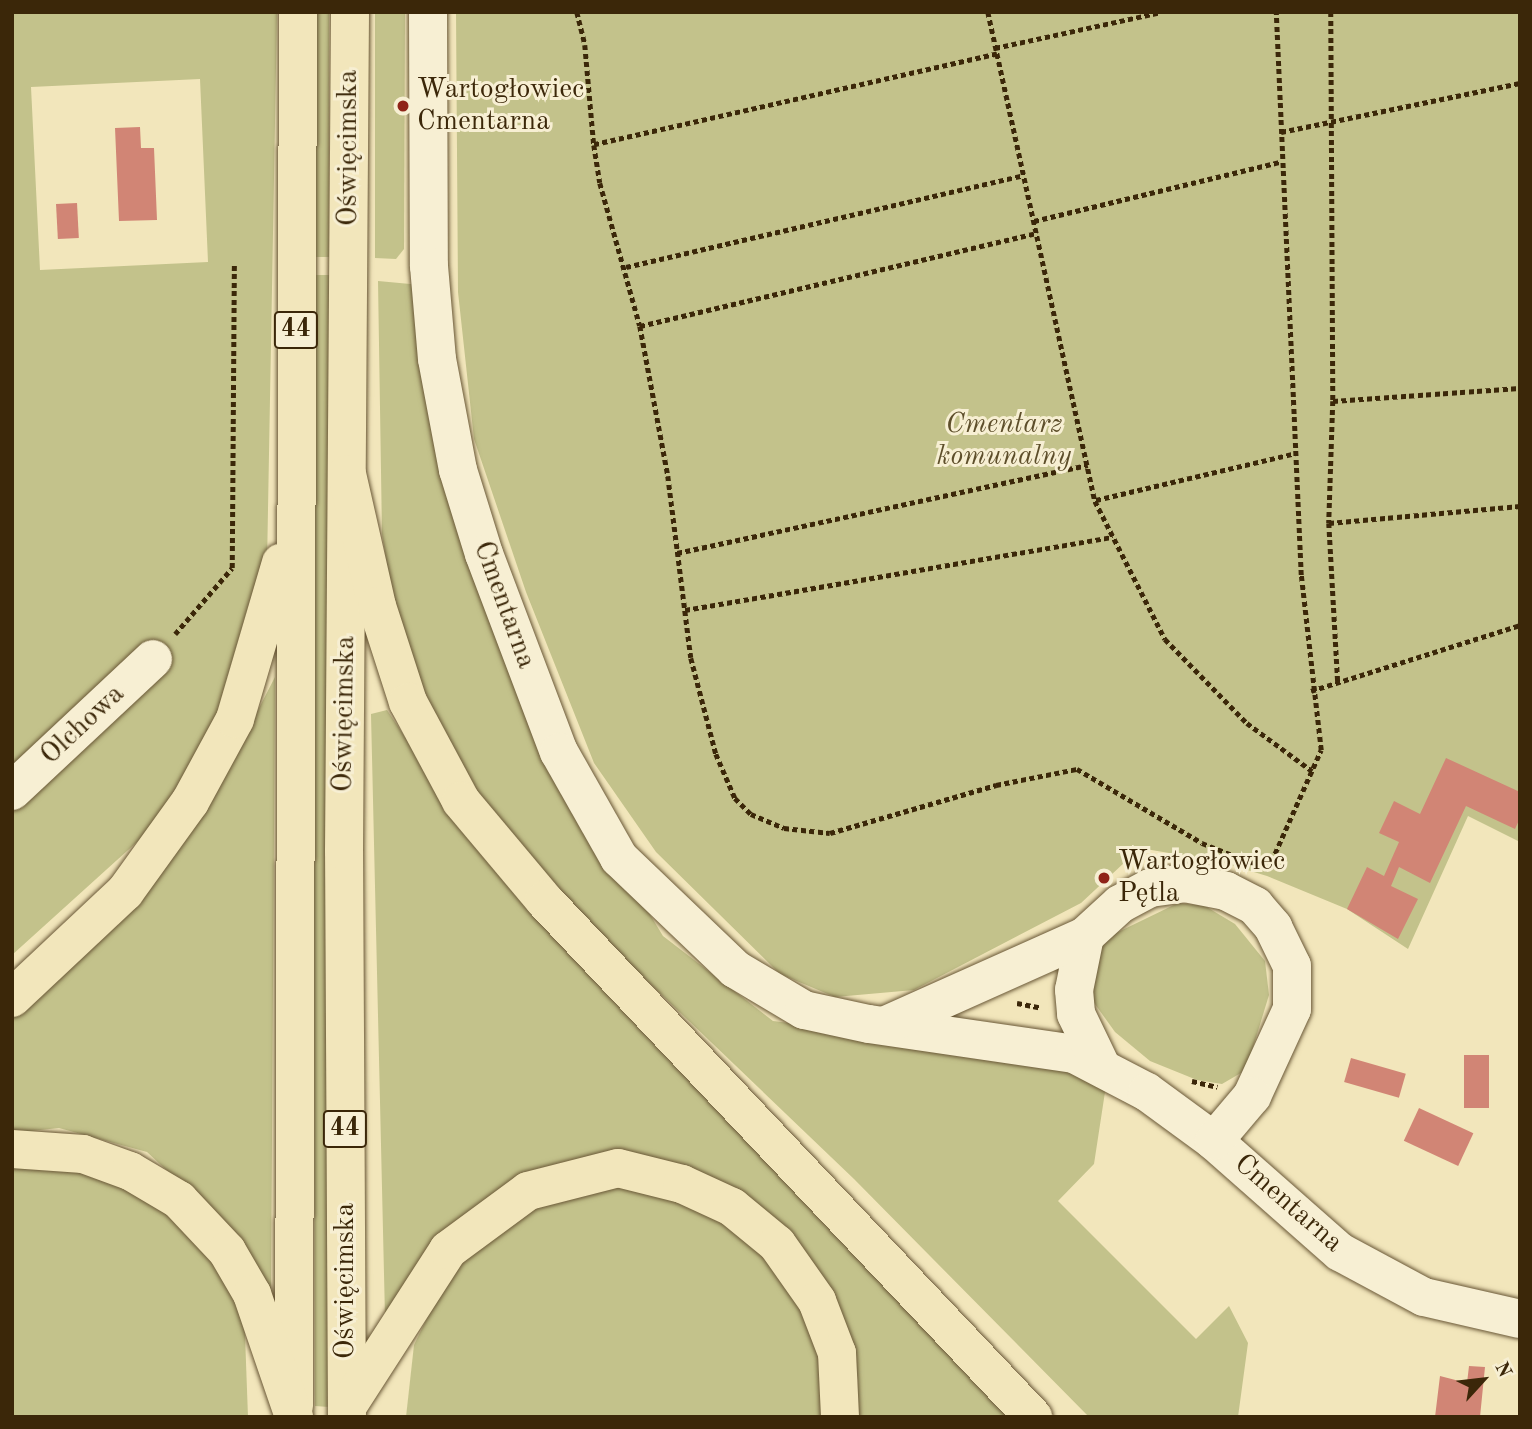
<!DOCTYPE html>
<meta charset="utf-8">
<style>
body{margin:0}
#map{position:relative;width:1532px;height:1429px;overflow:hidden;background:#f2e6bb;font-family:"Old Standard TT",serif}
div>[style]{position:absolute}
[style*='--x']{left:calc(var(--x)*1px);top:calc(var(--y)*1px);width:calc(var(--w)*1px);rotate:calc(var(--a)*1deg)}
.green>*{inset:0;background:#c3c28b;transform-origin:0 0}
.building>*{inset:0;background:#d18575;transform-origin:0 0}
.path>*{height:4.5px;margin-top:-2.25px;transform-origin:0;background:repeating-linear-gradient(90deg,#3b2709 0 5px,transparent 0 8.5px)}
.roads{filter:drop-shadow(0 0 2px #695736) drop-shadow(0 0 2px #695736)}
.minor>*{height:38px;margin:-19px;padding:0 19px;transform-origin:19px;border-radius:19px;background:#f7efd3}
.major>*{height:38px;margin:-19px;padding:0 19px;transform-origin:19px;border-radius:19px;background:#f2e6bb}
.highway>*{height:38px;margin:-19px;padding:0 19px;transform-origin:19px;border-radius:19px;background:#f2e6bb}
.dots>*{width:19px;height:19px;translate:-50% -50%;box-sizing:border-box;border:4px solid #f7efd3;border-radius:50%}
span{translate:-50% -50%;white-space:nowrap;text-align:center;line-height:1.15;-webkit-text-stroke:6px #f7efd3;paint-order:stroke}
.shield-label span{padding:2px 5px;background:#f7efd3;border:2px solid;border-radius:5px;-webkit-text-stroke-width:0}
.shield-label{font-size:26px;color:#3b2709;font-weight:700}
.poi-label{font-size:28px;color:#3b2709}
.left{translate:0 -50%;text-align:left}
.street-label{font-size:28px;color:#3b2709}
.park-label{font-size:28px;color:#5d4e2a;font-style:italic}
.frame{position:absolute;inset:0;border:14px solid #3b2709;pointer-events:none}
.north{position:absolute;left:1448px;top:1345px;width:70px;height:70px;-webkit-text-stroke:5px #f7efd3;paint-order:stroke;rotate:63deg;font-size:19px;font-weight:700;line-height:28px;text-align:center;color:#3b2709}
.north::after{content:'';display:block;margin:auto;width:24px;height:32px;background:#3b2709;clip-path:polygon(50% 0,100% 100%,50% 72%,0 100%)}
</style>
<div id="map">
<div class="green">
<i style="clip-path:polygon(evenodd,12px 12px,277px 12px,267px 565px,243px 657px,198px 753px,148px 832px,12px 955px,12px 12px,200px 79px,208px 262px,40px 270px,31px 87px,200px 79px)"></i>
<i style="left:314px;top:12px;width:15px;height:245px"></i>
<i style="clip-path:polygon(375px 12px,405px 12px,404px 249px,396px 259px,375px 258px)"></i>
<i style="clip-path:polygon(456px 12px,1520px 12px,1518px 841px,1468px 816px,1408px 949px,1347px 909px,1267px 876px,1221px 862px,1140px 848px,1081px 903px,914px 990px,835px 997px,780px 974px,656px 852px,594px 763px,526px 592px,474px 439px,458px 292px)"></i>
<i style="clip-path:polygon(312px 275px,330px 275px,329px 1407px,315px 1406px)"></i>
<i style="clip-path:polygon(378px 281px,421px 285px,526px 710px,663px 936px,773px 1021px,885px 1035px,1107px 1079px,1094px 1164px,1058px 1201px,1196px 1339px,1229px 1306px,1248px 1343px,1238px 1417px,1089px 1417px,854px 1179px,619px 954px,495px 822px,441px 740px,397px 630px,382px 534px)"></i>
<i style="clip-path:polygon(275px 677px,271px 1291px,231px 1230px,147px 1152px,59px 1128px,12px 1133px,12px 1009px,220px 784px)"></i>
<i style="clip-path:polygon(387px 710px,469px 833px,1017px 1417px,856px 1417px,858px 1380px,836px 1304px,791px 1243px,608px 1154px,385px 1317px,371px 714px)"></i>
<i style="clip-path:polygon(1178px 903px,1205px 906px,1235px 924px,1265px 961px,1269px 995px,1246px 1070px,1222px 1084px,1197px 1080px,1150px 1061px,1115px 1032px,1092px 1000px,1094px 957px,1112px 935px)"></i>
<i style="clip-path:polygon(12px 1159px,98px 1174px,165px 1204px,212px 1248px,244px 1308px,248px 1417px,12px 1417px)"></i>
<i style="clip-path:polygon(610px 1185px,687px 1200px,738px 1229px,802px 1303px,828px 1361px,826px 1417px,406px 1417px,414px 1345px,444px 1283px,494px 1231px,544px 1197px)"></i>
</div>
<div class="building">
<i style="clip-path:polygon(140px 127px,141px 148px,154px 148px,157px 220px,119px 221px,115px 128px)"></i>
<i style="left:77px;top:203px;width:35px;height:21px;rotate:87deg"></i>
<i style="clip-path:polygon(1446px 758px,1520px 792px,1520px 818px,1515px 829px,1466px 806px,1430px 883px,1399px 867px,1391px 886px,1418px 899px,1398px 939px,1347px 909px,1367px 867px,1384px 876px,1399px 842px,1379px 833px,1394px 801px,1420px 814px)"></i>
<i style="left:1464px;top:1055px;width:25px;height:53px"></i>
<i style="left:1351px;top:1058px;width:57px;height:25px;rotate:16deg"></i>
<i style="left:1419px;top:1108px;width:60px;height:36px;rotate:25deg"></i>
<i style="clip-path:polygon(1469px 1366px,1485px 1367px,1480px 1417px,1435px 1417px,1440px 1376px,1467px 1383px)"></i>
</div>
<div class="path">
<i style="--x:577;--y:12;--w:34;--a:76"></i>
<i style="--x:585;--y:45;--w:100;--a:84.9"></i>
<i style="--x:988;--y:12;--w:501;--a:77.66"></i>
<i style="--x:1095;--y:501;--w:155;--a:63.1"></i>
<i style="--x:1165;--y:639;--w:117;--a:45.7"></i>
<i style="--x:1247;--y:723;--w:81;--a:36.4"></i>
<i style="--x:1331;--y:12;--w:389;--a:89.7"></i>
<i style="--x:1333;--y:401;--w:122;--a:91.9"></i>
<i style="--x:1329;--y:523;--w:161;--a:86.8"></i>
<i style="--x:995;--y:48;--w:170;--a:-12.2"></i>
<i style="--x:997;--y:54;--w:413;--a:167.3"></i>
<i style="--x:594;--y:145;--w:38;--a:81"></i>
<i style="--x:600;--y:183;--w:148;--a:74.4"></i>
<i style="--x:640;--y:326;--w:153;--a:79.4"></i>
<i style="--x:668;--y:476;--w:183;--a:82.8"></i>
<i style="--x:691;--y:658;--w:99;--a:75.4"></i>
<i style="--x:716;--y:754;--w:48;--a:66.6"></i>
<i style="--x:735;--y:798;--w:23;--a:45"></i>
<i style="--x:751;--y:814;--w:36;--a:23"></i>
<i style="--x:784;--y:828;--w:46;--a:6.2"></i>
<i style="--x:830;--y:833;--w:173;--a:-16.1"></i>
<i style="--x:996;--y:785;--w:83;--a:-11.2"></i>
<i style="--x:1077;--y:769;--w:145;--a:30.6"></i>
<i style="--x:1202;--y:843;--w:71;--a:21.5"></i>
<i style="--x:1268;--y:869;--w:130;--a:-66"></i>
<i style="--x:1321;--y:750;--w:176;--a:-96.5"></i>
<i style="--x:1301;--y:575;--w:564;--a:-92.54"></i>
<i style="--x:1281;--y:132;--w:244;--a:-11.6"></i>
<i style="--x:1034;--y:221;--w:253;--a:-13.5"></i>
<i style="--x:626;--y:267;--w:408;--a:-13"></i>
<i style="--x:640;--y:326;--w:408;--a:-13.2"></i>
<i style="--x:1333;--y:401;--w:187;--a:-4"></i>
<i style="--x:1096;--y:500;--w:205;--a:-13.2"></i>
<i style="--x:1329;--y:523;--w:192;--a:-5.1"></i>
<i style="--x:677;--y:553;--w:420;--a:-12.1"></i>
<i style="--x:685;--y:610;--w:434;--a:-9.7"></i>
<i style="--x:175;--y:634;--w:87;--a:-49.2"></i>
<i style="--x:232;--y:568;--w:304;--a:-89.6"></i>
<i style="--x:1311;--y:691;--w:219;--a:-17.5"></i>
<i style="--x:1017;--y:1003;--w:25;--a:11"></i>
<i style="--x:1192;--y:1081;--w:26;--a:13"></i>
</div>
<div class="roads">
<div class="minor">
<i style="--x:428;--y:12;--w:254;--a:89.8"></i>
<i style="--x:429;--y:266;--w:93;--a:85.1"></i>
<i style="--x:437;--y:359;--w:113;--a:79.3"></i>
<i style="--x:458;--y:470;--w:88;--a:72.8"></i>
<i style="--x:484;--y:554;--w:212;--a:69.3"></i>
<i style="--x:559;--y:752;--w:122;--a:60.5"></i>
<i style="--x:619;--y:858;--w:161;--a:43.7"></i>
<i style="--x:735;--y:969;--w:80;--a:30.7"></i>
<i style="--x:804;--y:1010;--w:66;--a:12.2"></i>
<i style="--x:869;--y:1024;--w:207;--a:8.3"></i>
<i style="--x:1074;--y:1054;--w:82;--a:27.5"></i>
<i style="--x:1147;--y:1092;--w:83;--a:36.2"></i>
<i style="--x:1214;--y:1141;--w:168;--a:41.4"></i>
<i style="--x:1340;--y:1252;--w:95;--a:28.2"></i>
<i style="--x:1424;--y:1297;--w:98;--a:12.9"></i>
<i style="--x:12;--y:791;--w:193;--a:-43.1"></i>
<i style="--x:1085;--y:936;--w:55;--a:101.5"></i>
<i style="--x:1074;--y:990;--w:24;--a:85"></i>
<i style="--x:1076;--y:1014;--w:58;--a:64.3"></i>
<i style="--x:886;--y:1025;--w:218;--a:-24.1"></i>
<i style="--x:1085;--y:936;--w:47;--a:-42.4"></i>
<i style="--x:1120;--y:904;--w:34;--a:-28"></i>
<i style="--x:1150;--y:888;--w:35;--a:-8"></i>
<i style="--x:1185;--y:883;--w:42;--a:11"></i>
<i style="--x:1226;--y:891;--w:33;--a:27"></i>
<i style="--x:1255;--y:906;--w:28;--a:49"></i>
<i style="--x:1273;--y:927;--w:43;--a:64"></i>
<i style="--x:1292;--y:966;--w:43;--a:90"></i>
<i style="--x:1292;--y:1009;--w:96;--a:114.7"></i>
<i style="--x:1252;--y:1096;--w:59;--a:130.2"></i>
</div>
<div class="major">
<i style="--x:12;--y:998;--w:155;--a:-43.2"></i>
<i style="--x:125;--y:892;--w:111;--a:-54.2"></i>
<i style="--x:190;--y:802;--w:94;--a:-61.5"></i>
<i style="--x:235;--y:719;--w:163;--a:-73.6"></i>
<i style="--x:294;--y:1406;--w:1394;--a:-89.84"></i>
<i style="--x:347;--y:1417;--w:566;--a:-90.3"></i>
<i style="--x:344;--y:851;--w:839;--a:-89.59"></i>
</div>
<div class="highway">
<i style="--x:347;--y:474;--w:135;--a:77.2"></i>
<i style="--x:377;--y:606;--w:101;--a:72.1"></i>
<i style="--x:408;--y:702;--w:112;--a:61.8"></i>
<i style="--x:461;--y:801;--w:129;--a:50"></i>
<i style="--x:544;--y:900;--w:712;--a:46.59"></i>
<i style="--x:12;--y:1149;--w:71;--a:4"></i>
<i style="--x:83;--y:1154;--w:50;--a:19.9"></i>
<i style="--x:130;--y:1171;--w:57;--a:30.6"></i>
<i style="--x:179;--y:1200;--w:70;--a:46.7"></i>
<i style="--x:227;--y:1251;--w:50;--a:59.8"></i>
<i style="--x:252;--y:1294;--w:130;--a:71.1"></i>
<i style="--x:347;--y:1407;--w:187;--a:-57.2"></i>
<i style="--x:448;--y:1250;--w:99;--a:-36.4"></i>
<i style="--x:528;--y:1191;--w:93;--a:-14.3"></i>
<i style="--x:618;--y:1168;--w:66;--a:14"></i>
<i style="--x:682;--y:1184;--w:55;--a:24.7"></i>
<i style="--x:732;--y:1207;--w:58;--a:39.4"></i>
<i style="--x:777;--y:1244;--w:70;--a:54.9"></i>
<i style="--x:817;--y:1301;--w:56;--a:69"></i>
<i style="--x:837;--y:1353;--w:64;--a:87.3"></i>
</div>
</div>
<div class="dots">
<i style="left:403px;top:106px;background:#8f2418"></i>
<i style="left:1104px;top:878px;background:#8f2418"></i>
</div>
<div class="shield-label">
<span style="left:296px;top:330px">44</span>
<span style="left:345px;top:1129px">44</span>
</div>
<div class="poi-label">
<span class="left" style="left:417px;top:106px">Wartogłowiec<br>Cmentarna</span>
<span class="left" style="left:1118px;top:878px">Wartogłowiec<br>Pętla</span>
</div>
<div class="street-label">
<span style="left:349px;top:148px;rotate:-90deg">Oświęcimska</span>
<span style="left:504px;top:605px;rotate:70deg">Cmentarna</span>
<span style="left:345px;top:714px;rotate:-89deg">Oświęcimska</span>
<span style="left:83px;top:725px;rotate:-43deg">Olchowa</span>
<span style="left:1288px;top:1204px;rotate:41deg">Cmentarna</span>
<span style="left:346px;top:1281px;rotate:-90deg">Oświęcimska</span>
</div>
<div class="park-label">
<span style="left:1004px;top:441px">Cmentarz<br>komunalny</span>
</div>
<div class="frame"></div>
<div class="north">N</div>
</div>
